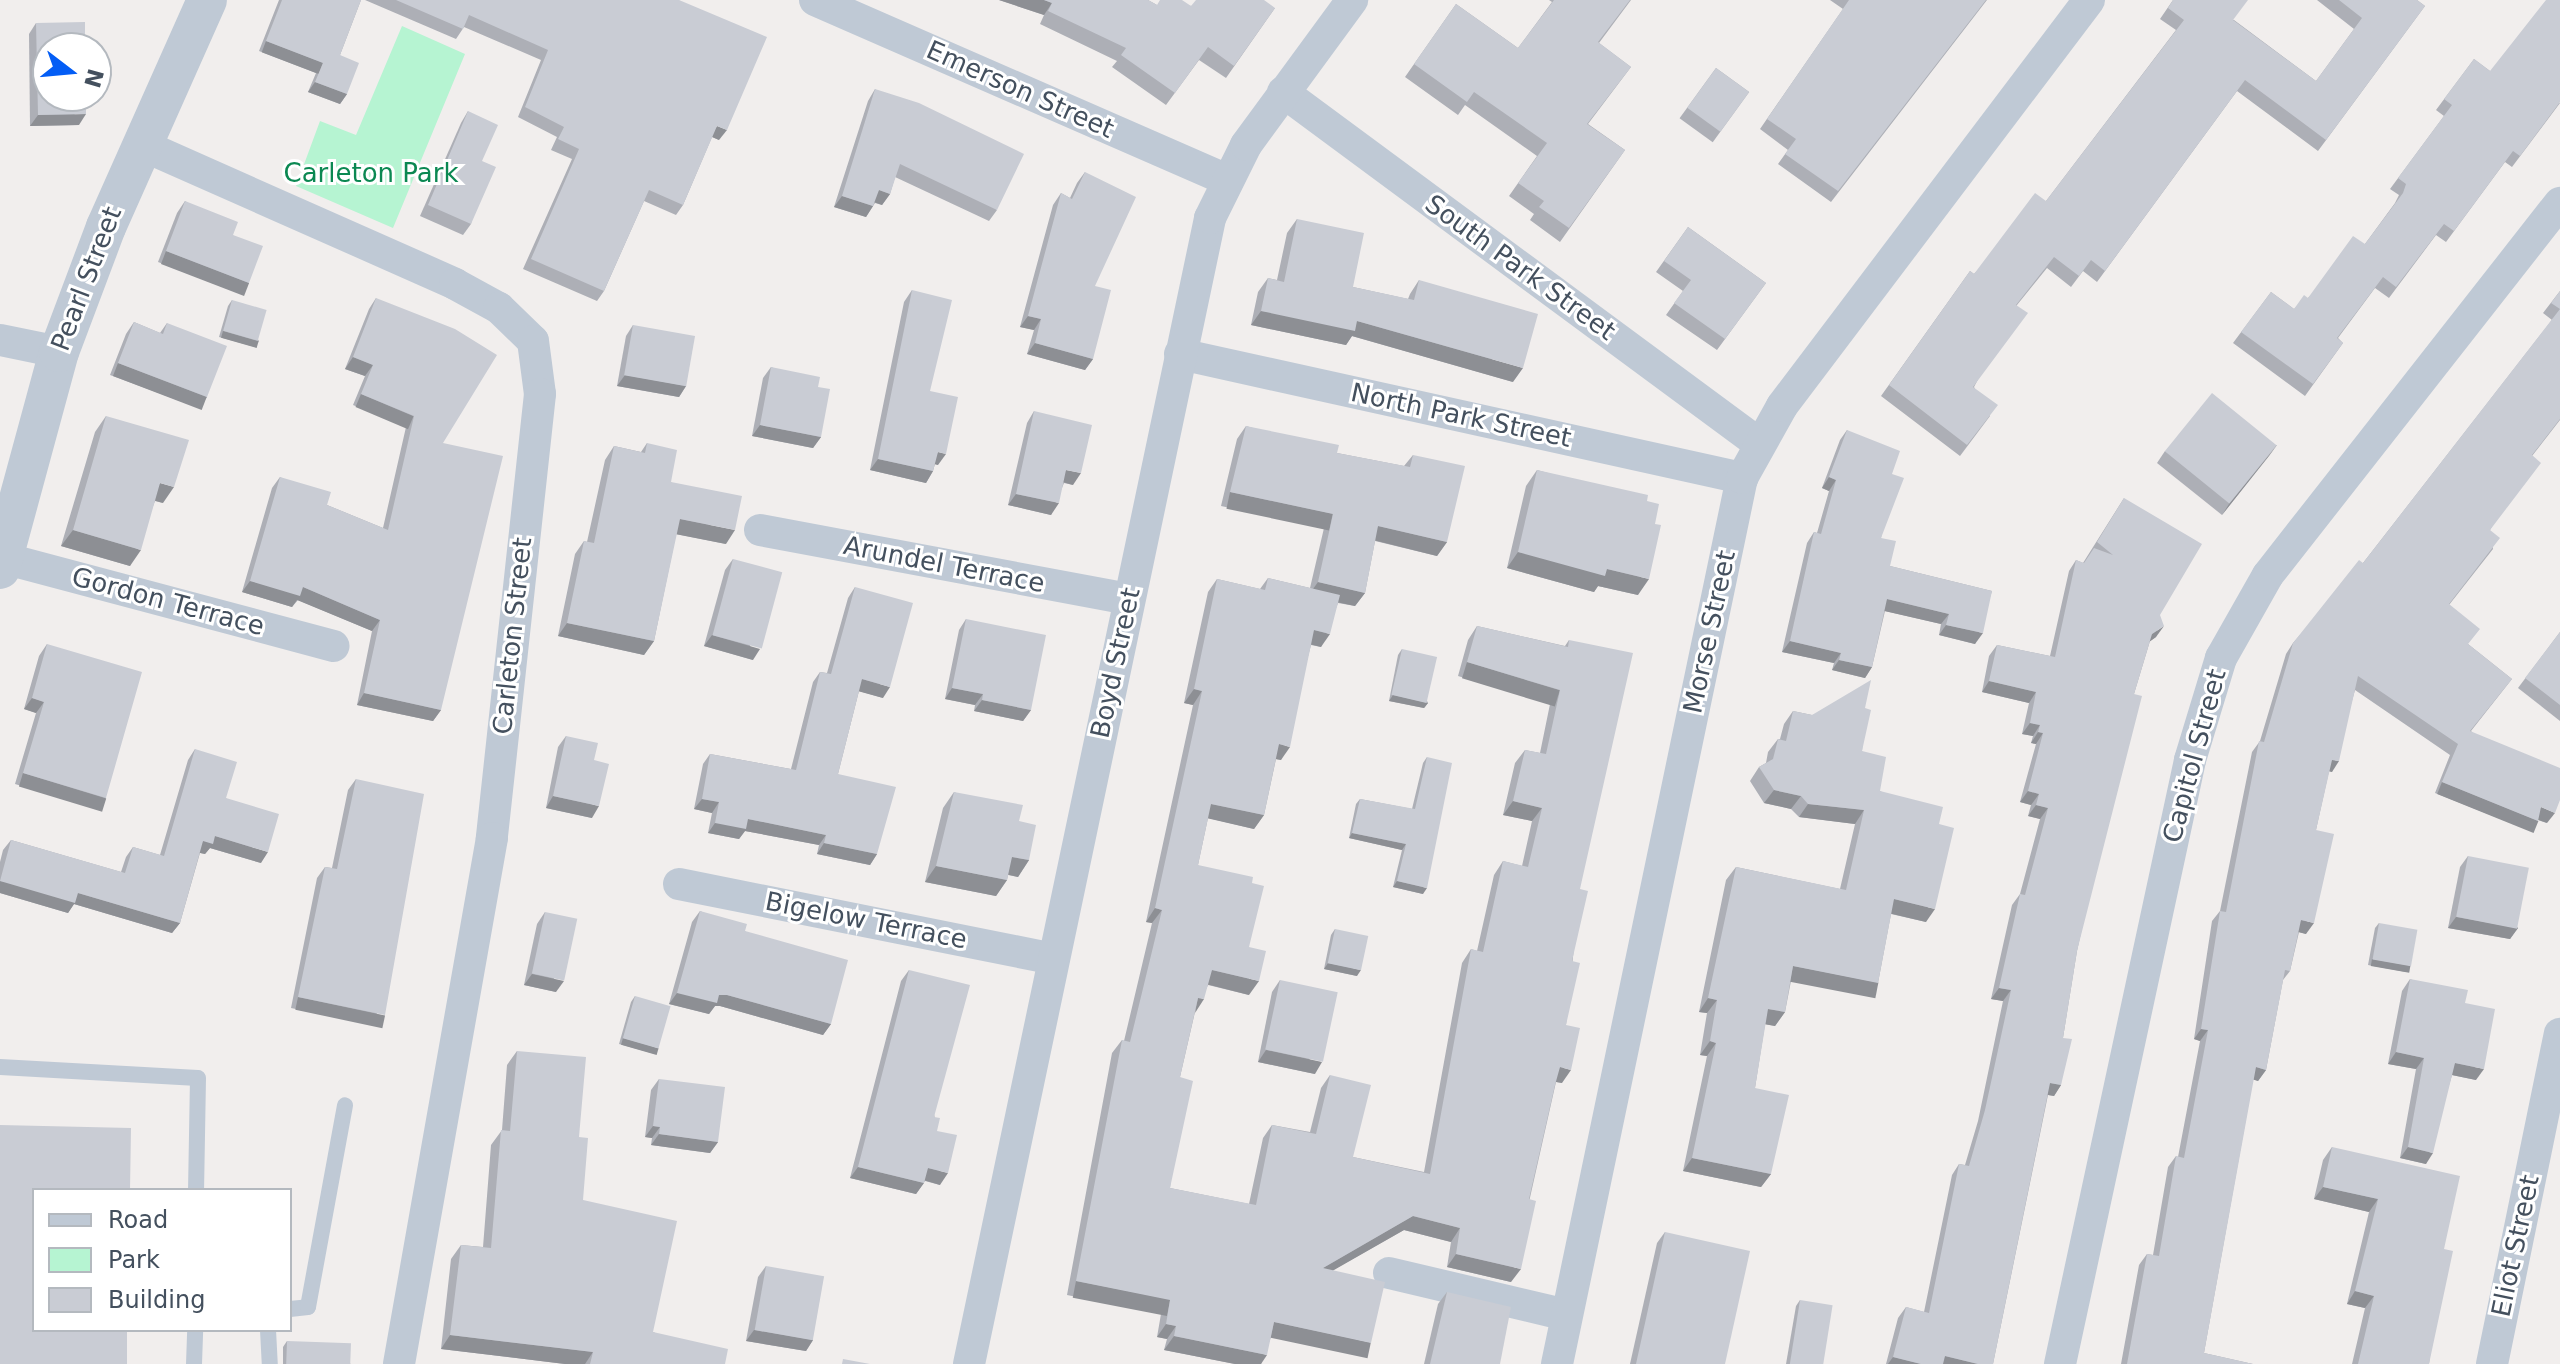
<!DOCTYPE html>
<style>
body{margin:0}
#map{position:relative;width:2560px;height:1364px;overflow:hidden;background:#f1eeed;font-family:"DejaVu Sans",sans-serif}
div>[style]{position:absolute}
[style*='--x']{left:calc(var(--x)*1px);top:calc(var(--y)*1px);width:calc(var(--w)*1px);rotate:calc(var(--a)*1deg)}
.green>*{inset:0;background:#b6f4d2}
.service>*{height:16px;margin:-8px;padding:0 8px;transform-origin:8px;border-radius:8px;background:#bfc9d5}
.minor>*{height:32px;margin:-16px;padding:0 16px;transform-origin:16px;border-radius:16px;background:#bfc9d5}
.tertiary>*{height:40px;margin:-20px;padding:0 20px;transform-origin:20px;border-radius:20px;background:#bfc9d5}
.wall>*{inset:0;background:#adafb6;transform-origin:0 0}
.shaded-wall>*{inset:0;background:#8d8f94;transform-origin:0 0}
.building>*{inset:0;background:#c9ccd4;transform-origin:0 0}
span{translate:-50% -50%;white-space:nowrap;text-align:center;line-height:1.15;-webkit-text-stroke:6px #fff;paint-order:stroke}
.street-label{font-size:26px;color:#44505e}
.park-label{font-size:26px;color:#0b8852}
.legend{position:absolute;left:32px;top:1188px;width:260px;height:144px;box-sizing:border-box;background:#fff;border:2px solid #b4b9bf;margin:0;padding:10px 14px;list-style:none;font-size:24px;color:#44505e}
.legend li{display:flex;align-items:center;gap:16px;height:40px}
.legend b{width:40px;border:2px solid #b4b9bf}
.north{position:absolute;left:32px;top:32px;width:80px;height:80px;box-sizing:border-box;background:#fff;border:2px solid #b4b9bf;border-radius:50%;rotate:106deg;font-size:22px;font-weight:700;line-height:32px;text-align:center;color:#44505e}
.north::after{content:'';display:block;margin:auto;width:28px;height:36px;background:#035df5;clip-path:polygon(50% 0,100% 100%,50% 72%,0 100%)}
</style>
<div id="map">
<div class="green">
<i style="clip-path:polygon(402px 26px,465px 54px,393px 228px,296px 186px,320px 121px,356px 135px)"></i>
</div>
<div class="service">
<i style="--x:0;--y:1067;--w:198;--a:3.2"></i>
<i style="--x:198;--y:1078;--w:112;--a:91"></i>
<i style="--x:290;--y:1309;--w:18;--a:-6"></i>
<i style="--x:308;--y:1307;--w:205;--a:-79.6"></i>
<i style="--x:268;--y:1330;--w:34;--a:87"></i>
<i style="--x:194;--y:1364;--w:34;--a:-88"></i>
</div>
<div class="minor">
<i style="--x:815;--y:0;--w:447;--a:23.6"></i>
<i style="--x:1283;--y:92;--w:591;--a:36.46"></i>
<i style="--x:142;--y:145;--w:342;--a:23.9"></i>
<i style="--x:455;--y:284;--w:50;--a:28.6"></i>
<i style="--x:499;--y:308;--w:47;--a:44.1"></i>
<i style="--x:533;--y:341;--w:53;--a:82.5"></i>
<i style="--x:540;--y:394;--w:447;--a:96.2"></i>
<i style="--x:492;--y:838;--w:534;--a:100.03"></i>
<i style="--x:0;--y:340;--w:60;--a:11.5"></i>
<i style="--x:1180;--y:354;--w:576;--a:12.44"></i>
<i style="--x:760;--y:530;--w:375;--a:10.6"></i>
<i style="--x:3;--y:558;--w:342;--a:14.9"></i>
<i style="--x:679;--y:884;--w:382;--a:11.3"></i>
<i style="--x:1389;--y:1273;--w:182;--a:13.3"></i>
<i style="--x:969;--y:1364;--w:1171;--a:-78.12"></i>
<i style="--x:1210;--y:218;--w:81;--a:-63.7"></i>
<i style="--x:1246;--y:145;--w:180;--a:-53.8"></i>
<i style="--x:1557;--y:1364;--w:905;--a:-78.21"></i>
<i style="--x:1742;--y:478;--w:82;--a:-60.9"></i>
<i style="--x:1782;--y:406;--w:509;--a:-52.9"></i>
<i style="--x:2060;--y:1364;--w:618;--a:-77.85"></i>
<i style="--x:2190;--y:760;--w:107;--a:-73.1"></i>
<i style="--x:2221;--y:658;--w:95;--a:-60.5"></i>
<i style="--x:2268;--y:575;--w:473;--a:-51.9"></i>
<i style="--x:2492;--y:1364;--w:337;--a:-78.4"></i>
</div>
<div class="tertiary">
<i style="--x:0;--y:569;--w:225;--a:-74.8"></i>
<i style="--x:59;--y:352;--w:134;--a:-69.4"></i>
<i style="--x:106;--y:227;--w:248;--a:-66"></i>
</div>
<div class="wall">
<i style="clip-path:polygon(279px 0,361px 0,340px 55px,347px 94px,340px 104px,308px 92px,316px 73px,259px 51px)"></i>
<i style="clip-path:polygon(365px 0,679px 0,719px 140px,712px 137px,683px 205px,676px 215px,644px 201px,604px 291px,597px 301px,523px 269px,572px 159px,551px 150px,557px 137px,518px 117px,541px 60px,464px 27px,456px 39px)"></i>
<i style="clip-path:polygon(999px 0,1148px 0,1157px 5px,1275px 8px,1226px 78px,1199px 60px,1166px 105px,1112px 67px,1117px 61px,1040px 24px,1044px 15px)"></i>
<i style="clip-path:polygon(1549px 0,1631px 0,1599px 43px,1631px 67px,1588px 124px,1625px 150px,1560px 242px,1530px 220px,1534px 214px,1509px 196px,1537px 156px,1465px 105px,1458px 115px,1405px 77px,1456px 4px,1518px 48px,1552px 2px)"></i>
<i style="clip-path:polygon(1830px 0,1987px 0,1831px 202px,1778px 164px,1788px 150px,1760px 129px,1843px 9px)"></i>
<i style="clip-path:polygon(2173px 0,2234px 20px,2316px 81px,2354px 29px,2317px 0,2417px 0,2425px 6px,2318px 151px,2237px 91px,2097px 282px,2083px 271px,2071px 287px,2047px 268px,2017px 305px,1974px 387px,1990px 416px,1960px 456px,1881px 396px,1970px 271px,1974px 274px,2046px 201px,2176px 30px,2160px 19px)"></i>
<i style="clip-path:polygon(36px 23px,79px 125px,30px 126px,29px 34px)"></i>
<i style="clip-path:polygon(2474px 59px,2490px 71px,2560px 103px,2512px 167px,2505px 162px,2446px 242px,2436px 235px,2389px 298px,2375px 288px,2338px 338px,2343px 343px,2305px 396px,2233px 343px,2271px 292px,2294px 309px,2308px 298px,2365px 244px,2395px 203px,2399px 195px,2390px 189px,2444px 116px,2436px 110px)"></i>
<i style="left:1716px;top:68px;width:41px;height:62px;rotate:36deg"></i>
<i style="clip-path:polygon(875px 89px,997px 210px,989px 221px,895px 177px,890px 194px,882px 205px,875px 203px,866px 217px,834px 207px,868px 101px)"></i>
<i style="clip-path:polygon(468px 111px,482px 161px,471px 224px,463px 235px,420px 216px,461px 123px)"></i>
<i style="clip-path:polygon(1085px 172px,1095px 286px,1093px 359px,1085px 370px,1027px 354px,1034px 330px,1020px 327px,1053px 205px,1061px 193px,1070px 198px,1077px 183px)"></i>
<i style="clip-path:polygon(185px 201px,233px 235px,249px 283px,241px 294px,158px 262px,177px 213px)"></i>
<i style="clip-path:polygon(1297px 219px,1353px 287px,1408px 299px,1410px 294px,1419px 280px,1513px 382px,1352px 336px,1346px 345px,1251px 325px,1258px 292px,1268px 278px,1277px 280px,1287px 233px)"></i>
<i style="clip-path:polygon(1688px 227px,1766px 283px,1717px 350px,1666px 315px,1683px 291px,1656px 272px)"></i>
<i style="clip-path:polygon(912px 290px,930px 391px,938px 465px,935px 464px,933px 471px,926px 483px,870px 470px,904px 302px)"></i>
<i style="clip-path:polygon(2560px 291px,2560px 420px,2532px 456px,2490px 530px,2493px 549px,2449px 605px,2468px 644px,2512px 679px,2471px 731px,2547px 823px,2538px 820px,2531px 831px,2435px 793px,2450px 755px,2355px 690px,2332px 772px,2329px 771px,2316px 830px,2306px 934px,2299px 932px,2290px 971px,2283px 980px,2266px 1070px,2258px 1081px,2253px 1079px,2204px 1353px,2253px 1364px,2121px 1364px,2139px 1265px,2147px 1254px,2153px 1255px,2168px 1167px,2176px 1156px,2178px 1157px,2200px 1041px,2194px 1039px,2212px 921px,2220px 911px,2252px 752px,2260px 741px,2286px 654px,2293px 643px,2363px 563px,2552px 320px,2543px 313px)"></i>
<i style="clip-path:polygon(376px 298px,443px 443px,441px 710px,433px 721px,357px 705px,372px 631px,298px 600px,292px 607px,242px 592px,272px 488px,280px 477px,327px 505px,383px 528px,406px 427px,353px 405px,365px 376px,345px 369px,369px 309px)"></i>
<i style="clip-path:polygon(232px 300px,259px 341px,255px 347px,219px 337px,228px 306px)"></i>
<i style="clip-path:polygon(134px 322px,160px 333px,167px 323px,207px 397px,199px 408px,110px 375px,126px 334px)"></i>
<i style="clip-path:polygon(633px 325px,686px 386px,679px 397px,617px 386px,626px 336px)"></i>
<i style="clip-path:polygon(771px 367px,818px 387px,821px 437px,813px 448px,752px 436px,763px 378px)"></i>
<i style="clip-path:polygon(1034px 411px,1073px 485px,1064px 483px,1051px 515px,1008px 505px,1027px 423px)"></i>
<i style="clip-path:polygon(106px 416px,163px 503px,155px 501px,130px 566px,61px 546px,95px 432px)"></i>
<i style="clip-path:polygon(1246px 426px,1337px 453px,1404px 466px,1413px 455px,1447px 542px,1437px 556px,1375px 541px,1365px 593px,1355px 606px,1338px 603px,1321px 647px,1311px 645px,1281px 760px,1276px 759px,1264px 815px,1254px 829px,1208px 818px,1198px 865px,1249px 947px,1249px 995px,1208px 985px,1195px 1012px,1180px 1077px,1170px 1188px,1249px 1204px,1263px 1138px,1272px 1125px,1310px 1132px,1321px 1088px,1330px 1075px,1353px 1157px,1424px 1172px,1462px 963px,1471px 949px,1477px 951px,1494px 875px,1503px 861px,1522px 866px,1532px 821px,1503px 815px,1515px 763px,1525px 750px,1540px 753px,1550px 704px,1458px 676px,1468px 640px,1477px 626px,1565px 646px,1569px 640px,1580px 889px,1566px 1025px,1562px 1083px,1556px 1082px,1511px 1282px,1447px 1267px,1451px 1242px,1404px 1230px,1333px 1270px,1362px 1356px,1271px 1337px,1261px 1364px,1235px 1364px,1164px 1350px,1167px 1339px,1157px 1337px,1161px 1314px,1067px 1295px,1112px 1053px,1122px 1040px,1124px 1041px,1152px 923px,1146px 922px,1193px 705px,1184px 703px,1208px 592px,1217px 579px,1260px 589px,1268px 578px,1310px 588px,1324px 528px,1221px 506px,1237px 439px)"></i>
<i style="clip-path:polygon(1847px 430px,1892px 474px,1881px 538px,1890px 566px,1992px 591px,1975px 644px,1939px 635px,1941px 624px,1885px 611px,1872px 667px,1865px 678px,1832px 670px,1834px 663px,1782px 652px,1807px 543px,1814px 532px,1817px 533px,1829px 491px,1822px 488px,1840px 440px)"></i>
<i style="clip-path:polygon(647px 443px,671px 482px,726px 544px,676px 534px,654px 641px,644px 655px,558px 636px,575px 554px,584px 541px,587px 542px,605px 460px,614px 446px,641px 452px)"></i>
<i style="clip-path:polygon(2277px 445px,2222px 515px,2157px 463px,2165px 451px)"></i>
<i style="clip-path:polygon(1537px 470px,1647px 501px,1638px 595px,1598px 586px,1594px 592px,1507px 568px,1526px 486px)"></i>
<i style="clip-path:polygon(2124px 498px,2160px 615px,2156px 637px,2150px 641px,2134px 694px,2077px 951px,2063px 1038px,2061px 1085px,2054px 1096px,2048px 1095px,1993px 1364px,1886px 1364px,1898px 1318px,1906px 1307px,1924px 1312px,1952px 1175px,1959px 1164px,1965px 1165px,1978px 1121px,2003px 1001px,1991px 999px,2012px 905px,2020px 894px,2040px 819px,2028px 816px,2031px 805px,2020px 802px,2036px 744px,2031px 743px,2033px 736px,2022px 734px,2029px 703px,1982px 692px,1989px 656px,1997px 645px,2050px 656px,2069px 571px,2076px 560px,2083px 563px)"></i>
<i style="clip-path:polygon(733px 559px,753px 660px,704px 646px,725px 570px)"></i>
<i style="clip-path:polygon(855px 587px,883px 698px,859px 691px,838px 774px,877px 854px,870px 865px,817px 854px,819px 845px,745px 831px,739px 839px,708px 833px,712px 813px,694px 809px,703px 764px,710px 754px,791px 769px,813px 682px,820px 672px,827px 673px,848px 598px)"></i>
<i style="clip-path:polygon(966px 619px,1031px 710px,1023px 721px,974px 711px,975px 705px,945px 699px,959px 630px)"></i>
<i style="clip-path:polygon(2560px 632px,2560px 721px,2518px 688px)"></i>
<i style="clip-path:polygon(47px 644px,106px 798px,98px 809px,15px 784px,36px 713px,24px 709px,39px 656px)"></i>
<i style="clip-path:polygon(1402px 649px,1428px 703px,1424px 708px,1389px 701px,1398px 655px)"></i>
<i style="clip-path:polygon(1865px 708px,1862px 751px,1880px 791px,1939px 824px,1926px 922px,1891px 914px,1878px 983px,1869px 996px,1791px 981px,1785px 1012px,1775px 1026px,1765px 1024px,1755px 1088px,1771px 1174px,1761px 1187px,1683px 1171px,1707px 1056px,1700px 1055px,1707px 1013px,1699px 1012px,1726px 880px,1736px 867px,1840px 889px,1855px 824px,1799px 817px,1791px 809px,1764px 803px,1750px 781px,1759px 767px,1766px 763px,1768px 752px,1778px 739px,1780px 739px,1784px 724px,1793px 711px,1812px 715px)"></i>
<i style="clip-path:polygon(566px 736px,594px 760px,592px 818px,546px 808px,558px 747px)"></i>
<i style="clip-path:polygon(195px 749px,226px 798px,261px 863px,210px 848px,205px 854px,200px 853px,180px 923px,172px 933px,74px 904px,68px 913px,0 893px,0 862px,3px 850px,11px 840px,121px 872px,126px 857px,133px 847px,160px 855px,188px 760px)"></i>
<i style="clip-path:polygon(1427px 757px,1423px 894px,1393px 887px,1402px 850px,1349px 838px,1356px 804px,1360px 799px,1412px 809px,1423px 763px)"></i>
<i style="clip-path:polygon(356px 779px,378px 1026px,291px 1008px,317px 878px,325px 867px,332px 868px,348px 790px)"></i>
<i style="clip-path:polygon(954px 792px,1019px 821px,1029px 860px,1018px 877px,1008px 875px,1007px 880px,996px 896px,925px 882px,943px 808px)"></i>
<i style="clip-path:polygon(2468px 856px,2518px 928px,2510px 939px,2448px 928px,2460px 867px)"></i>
<i style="clip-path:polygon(700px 911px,745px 931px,831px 1024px,823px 1035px,720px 1006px,715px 1006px,709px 1014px,669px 1004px,692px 922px)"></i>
<i style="clip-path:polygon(545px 912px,556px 992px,524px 985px,537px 924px)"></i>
<i style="clip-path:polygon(2379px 923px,2410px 966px,2406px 972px,2368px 965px,2375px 928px)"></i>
<i style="clip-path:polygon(1335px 929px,1357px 976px,1324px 969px,1331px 935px)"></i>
<i style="clip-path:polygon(909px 970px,937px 1131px,940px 1185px,925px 1181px,916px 1194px,850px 1178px,901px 981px)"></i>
<i style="clip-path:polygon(2410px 979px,2465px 1003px,2476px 1080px,2452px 1075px,2426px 1164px,2400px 1158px,2416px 1069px,2388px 1064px,2402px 991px)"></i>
<i style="clip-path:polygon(1280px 980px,1315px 1074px,1258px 1062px,1272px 992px)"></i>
<i style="clip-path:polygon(635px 996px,655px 1054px,619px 1044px,631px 1002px)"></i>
<i style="clip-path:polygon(517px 1051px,579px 1137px,583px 1200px,653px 1332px,725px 1364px,565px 1364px,441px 1349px,451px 1259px,461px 1245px,483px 1247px,491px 1145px,502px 1130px,507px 1065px)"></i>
<i style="clip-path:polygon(659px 1079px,718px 1142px,710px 1153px,651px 1145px,652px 1138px,645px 1137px,651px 1090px)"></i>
<i style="clip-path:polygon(2332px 1147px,2444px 1249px,2429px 1364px,2352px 1364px,2365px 1308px,2347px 1304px,2369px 1212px,2314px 1199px,2323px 1160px)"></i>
<i style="clip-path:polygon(1665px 1232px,1725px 1364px,1630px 1364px,1657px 1243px)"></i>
<i style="clip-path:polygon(766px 1266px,813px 1340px,806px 1351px,746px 1341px,758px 1277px)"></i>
<i style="clip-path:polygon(1447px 1292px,1500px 1364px,1424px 1364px,1438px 1304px)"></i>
<i style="clip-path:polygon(1800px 1300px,1822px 1364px,1786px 1364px,1796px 1306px)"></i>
<i style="clip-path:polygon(287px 1341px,351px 1364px,283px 1364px,283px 1347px)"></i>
</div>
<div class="shaded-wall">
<i style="clip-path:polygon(999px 0,1044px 0,1052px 3px,1044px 15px)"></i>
<i style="left:266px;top:41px;width:61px;height:12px;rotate:21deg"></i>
<i style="clip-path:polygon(315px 82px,347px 94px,340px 104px,308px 92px)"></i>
<i style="clip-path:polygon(86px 114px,79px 125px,30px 126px,38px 115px)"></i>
<i style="clip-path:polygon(717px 126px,727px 130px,719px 140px,710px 136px)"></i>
<i style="clip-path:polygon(879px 190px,890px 194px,882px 205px,871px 201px)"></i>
<i style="clip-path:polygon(842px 196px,873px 206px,866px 217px,834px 207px)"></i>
<i style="left:166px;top:251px;width:89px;height:14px;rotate:21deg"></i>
<i style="clip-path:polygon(1261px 311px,1357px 321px,1523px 368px,1513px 382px,1352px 336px,1346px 345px,1251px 325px)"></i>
<i style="clip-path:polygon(1028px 316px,1041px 319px,1034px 330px,1020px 327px)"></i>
<i style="left:223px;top:331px;width:37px;height:7px;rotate:16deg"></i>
<i style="clip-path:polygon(1035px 343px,1093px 359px,1085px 370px,1027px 354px)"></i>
<i style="clip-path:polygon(353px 357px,373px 365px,365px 376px,345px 369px)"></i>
<i style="left:118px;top:363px;width:95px;height:14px;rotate:21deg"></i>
<i style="clip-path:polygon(625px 375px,686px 386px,679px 397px,617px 386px)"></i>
<i style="left:361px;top:394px;width:57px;height:14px;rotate:23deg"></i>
<i style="clip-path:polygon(760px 425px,821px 437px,813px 448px,752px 436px)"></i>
<i style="clip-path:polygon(2277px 445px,2269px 456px,2222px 515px,2229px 504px)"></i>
<i style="clip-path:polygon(938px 452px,946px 454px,938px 465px,930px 463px)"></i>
<i style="clip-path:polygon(878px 459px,933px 471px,926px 483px,870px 470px)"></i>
<i style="clip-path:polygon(1066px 470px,1081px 473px,1073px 485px,1059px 481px)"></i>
<i style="clip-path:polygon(1829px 477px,1836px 480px,1829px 491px,1822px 488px)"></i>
<i style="clip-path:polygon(160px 483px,174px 487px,163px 503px,149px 499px)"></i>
<i style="left:1230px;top:492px;width:105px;height:17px;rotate:12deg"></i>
<i style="clip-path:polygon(1016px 494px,1059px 503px,1051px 515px,1008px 505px)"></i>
<i style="clip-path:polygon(680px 519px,735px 530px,726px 544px,670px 533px)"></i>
<i style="clip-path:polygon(1378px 526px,1447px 542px,1437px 556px,1369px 539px)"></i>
<i style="clip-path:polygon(73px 530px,141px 550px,130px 566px,61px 546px)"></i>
<i style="clip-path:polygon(1518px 552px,1607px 569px,1649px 579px,1638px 595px,1598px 586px,1594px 592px,1507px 568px)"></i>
<i style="clip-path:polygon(250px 581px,303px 587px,380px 620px,372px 631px,297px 600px,292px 607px,242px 592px)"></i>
<i style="clip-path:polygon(1318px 582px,1365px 593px,1355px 606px,1308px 596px)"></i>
<i style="clip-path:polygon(1887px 599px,1949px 614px,1941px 624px,1880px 610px)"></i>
<i style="clip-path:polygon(567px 623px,654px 641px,644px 655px,558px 636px)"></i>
<i style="clip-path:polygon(1946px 625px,1983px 633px,1975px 644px,1939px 635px)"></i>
<i style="clip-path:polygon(2164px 626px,2156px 637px,2145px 645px,2152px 634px)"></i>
<i style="clip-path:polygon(1314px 630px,1330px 634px,1321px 647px,1305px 643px)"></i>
<i style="clip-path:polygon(712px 635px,760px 649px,753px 660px,704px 646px)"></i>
<i style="clip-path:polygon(1790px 641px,1841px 653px,1834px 663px,1782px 652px)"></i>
<i style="clip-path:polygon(1839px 660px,1872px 667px,1865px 678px,1832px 670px)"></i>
<i style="left:1467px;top:662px;width:97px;height:17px;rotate:17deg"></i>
<i style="clip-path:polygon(862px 679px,890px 687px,883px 698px,854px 690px)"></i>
<i style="clip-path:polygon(1989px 681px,2036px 692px,2029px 703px,1982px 692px)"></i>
<i style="clip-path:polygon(952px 688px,983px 694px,975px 705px,945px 699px)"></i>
<i style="clip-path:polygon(1194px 689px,1202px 691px,1193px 705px,1184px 703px)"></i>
<i style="clip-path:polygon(364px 693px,441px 710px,433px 721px,357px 705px)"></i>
<i style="clip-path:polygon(1393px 695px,1428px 703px,1424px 708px,1389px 701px)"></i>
<i style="clip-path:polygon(32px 698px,44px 702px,36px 713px,24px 709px)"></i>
<i style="clip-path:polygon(982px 700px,1031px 710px,1023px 721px,974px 711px)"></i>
<i style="clip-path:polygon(2030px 723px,2040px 725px,2033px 736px,2022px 734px)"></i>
<i style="clip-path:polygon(2038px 732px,2043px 733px,2036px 744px,2031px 743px)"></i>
<i style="clip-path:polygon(1279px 744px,1290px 747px,1281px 760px,1270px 758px)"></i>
<i style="clip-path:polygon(2332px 760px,2339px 761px,2332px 772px,2324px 770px)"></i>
<i style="left:23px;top:773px;width:87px;height:14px;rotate:17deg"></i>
<i style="left:2442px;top:782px;width:104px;height:13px;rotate:22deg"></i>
<i style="clip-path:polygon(1774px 790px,1801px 796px,1791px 809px,1764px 803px)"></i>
<i style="clip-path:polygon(2028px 791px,2039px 794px,2031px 805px,2020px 802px)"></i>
<i style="clip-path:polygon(553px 796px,599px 806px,592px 818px,546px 808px)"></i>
<i style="clip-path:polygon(702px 799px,719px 802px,712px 813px,694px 809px)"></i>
<i style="clip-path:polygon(1513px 801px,1542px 808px,1532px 821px,1503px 815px)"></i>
<i style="clip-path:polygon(1211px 804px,1264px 815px,1254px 829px,1202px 817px)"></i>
<i style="clip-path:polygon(1808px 804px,1864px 810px,1855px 824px,1799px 817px)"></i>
<i style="clip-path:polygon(2036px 805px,2048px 808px,2040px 819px,2028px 816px)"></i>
<i style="clip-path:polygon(2541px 807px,2555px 813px,2547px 823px,2533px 818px)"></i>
<i style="clip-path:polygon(748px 819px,826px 835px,819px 845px,745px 831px,739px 839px,708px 833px,715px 823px)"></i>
<i style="clip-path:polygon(1352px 833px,1406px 844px,1402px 850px,1349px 838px)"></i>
<i style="clip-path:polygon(215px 836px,268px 852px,261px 863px,210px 848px,205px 854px,196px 852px,203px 841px)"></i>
<i style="clip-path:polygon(824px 843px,877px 854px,870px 865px,817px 854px)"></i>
<i style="clip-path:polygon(1012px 857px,1029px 860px,1018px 877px,1001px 873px)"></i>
<i style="clip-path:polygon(936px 866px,1007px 880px,996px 896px,925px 882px)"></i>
<i style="clip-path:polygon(0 881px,78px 893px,180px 923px,172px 933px,74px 904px,68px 913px,0 893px)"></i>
<i style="clip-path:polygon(1397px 881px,1427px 888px,1423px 894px,1393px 887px)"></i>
<i style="clip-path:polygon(1894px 899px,1935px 909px,1926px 922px,1884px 912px)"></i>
<i style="clip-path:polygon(1155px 908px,1162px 910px,1152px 923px,1146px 922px)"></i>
<i style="clip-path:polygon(2456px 917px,2518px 928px,2510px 939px,2448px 928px)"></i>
<i style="clip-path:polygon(2301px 920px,2314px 923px,2306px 934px,2294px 931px)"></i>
<i style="left:2372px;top:959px;width:39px;height:7px;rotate:10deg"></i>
<i style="clip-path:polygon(1328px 963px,1361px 970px,1357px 976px,1324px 969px)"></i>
<i style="left:1793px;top:966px;width:87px;height:16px;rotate:11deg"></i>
<i style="clip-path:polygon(1212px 970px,1259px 981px,1249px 995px,1202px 983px)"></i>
<i style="clip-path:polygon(532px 974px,564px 981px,556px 992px,524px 985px)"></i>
<i style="clip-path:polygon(1999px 988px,2011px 990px,2003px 1001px,1991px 999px)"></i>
<i style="clip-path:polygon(677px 993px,727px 995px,831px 1024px,823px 1035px,720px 1006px,715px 1006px,709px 1014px,669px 1004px)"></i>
<i style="left:298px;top:997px;width:89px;height:13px;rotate:12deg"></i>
<i style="clip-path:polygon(1198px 998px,1204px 999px,1195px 1013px)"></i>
<i style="clip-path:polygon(1708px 998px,1717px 1000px,1707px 1013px,1699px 1012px)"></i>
<i style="clip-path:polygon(1768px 1009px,1785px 1012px,1775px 1026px,1758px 1023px)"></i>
<i style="clip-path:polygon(2201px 1029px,2208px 1030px,2200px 1041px,2194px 1039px)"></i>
<i style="left:623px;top:1038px;width:37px;height:7px;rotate:16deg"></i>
<i style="clip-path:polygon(1710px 1041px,1716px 1043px,1707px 1056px,1700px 1055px)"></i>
<i style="clip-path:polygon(1266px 1050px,1322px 1062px,1315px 1074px,1258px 1062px)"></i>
<i style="clip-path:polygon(2396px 1052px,2424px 1058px,2416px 1069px,2388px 1064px)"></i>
<i style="clip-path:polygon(2455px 1063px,2484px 1069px,2476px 1080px,2447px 1074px)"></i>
<i style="clip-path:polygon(1560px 1067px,1571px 1070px,1562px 1083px,1551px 1081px)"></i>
<i style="clip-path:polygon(2256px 1067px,2266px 1070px,2258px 1081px,2248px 1078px)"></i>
<i style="clip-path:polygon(2050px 1083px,2061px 1085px,2054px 1096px,2043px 1094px)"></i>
<i style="clip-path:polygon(653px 1126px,660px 1127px,652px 1138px,645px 1137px)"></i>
<i style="clip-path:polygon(659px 1134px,718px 1142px,710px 1153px,651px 1145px)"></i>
<i style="clip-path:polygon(2408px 1147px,2433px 1153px,2426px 1164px,2400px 1158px)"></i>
<i style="clip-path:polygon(1692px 1158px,1771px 1174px,1761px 1187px,1683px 1171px)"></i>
<i style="clip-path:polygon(858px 1167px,924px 1183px,916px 1194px,850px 1178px)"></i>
<i style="clip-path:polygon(928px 1168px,948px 1173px,940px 1185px,920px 1179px)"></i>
<i style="clip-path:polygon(2323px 1187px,2378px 1199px,2369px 1212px,2314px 1199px)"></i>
<i style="clip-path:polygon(1413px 1216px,1460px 1228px,1451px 1242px,1404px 1230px,1313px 1282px,1323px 1268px)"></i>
<i style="clip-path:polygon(1456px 1254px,1521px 1269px,1511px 1282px,1447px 1267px)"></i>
<i style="left:1076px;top:1281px;width:96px;height:17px;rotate:11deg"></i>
<i style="clip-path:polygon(2355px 1291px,2374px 1296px,2365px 1308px,2347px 1304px)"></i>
<i style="left:1274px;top:1322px;width:99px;height:16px;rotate:12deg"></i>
<i style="clip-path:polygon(1166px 1324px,1176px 1326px,1167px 1339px,1157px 1337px)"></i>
<i style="clip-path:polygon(754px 1330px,813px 1340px,806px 1351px,746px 1341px)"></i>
<i style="clip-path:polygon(450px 1335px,593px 1352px,585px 1364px,565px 1364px,441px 1349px)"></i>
<i style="clip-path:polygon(1174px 1336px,1267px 1355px,1261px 1364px,1235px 1364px,1164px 1350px)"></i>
<i style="clip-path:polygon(1945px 1356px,1978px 1364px,1940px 1364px)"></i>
<i style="clip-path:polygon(1893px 1357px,1921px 1364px,1888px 1364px)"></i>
</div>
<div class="building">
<i style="clip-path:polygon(282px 0,361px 0,340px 55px,359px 63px,347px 94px,315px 82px,323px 63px,266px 41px)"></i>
<i style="clip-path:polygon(396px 0,679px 0,767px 37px,727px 130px,717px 126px,683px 205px,649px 190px,604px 291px,531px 259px,579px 149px,558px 139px,564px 127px,525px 107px,548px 50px,469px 15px,463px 29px)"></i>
<i style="clip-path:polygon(1044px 0,1148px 0,1157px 5px,1160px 0,1182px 0,1191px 6px,1196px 0,1264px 0,1275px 8px,1234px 66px,1208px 47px,1175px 93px,1121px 55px,1126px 48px,1048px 11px,1052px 3px)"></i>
<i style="clip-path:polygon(1554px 0,1630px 0,1598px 42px,1631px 67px,1587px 124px,1625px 150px,1569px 228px,1539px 207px,1544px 201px,1518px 183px,1547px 143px,1474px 92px,1467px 102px,1414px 64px,1456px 4px,1518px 48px)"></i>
<i style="clip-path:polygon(1849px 0,1986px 0,1838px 191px,1785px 154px,1796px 139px,1767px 119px)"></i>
<i style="clip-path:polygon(2173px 0,2248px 0,2233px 20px,2316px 81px,2362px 18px,2339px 0,2417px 0,2425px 6px,2326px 140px,2245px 80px,2105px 271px,2091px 260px,2079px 276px,2054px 257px,2016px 305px,2028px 313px,1973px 387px,1998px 405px,1967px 445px,1889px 385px,1970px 271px,1974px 274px,2035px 193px,2046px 201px,2184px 20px,2168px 8px)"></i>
<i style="clip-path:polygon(2546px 0,2560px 0,2560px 102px,2520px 156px,2513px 151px,2454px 231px,2444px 224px,2396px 287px,2383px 277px,2337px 338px,2343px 343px,2313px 384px,2241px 332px,2271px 292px,2294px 309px,2304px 295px,2308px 298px,2353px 236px,2365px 244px,2403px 193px,2406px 184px,2398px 178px,2452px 105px,2444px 99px,2474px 59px,2490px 71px)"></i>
<i style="clip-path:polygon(85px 22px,85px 48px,48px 48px,48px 96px,86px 96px,86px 114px,38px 115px,36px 23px)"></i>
<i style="left:1716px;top:68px;width:41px;height:49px;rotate:36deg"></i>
<i style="clip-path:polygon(875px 89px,919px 103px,1024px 154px,997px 210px,900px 164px,890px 194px,879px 190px,873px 206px,842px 196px)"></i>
<i style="clip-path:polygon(468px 111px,498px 125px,482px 161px,496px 167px,471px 224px,428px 205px)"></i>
<i style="clip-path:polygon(1085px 172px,1136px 197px,1095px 286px,1111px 290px,1093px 359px,1035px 343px,1041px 319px,1028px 316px,1061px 193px,1072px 199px)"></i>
<i style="clip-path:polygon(185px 201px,238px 222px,233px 235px,263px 246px,249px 283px,166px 251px)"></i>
<i style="clip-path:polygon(1297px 219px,1364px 233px,1353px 287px,1414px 300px,1419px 280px,1538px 314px,1523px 368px,1357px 321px,1355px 331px,1261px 311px,1268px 278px,1284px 282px)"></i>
<i style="clip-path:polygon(1688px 227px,1766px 283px,1725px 339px,1674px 303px,1691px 280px,1664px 261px)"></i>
<i style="clip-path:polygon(912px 290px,952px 300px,930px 391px,958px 397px,946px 454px,938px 452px,933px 471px,878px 459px)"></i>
<i style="clip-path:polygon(2560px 291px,2560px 419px,2532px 455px,2541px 463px,2490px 530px,2500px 538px,2449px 604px,2480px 629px,2468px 644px,2512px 679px,2470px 731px,2560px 768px,2560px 800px,2555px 813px,2541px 807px,2538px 821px,2442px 782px,2458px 744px,2358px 676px,2339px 761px,2332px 760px,2316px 830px,2334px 834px,2314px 923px,2301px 920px,2290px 971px,2285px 970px,2266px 1070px,2256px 1067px,2204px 1353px,2253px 1364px,2127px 1364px,2147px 1254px,2159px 1256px,2176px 1156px,2184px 1158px,2208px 1030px,2201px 1029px,2220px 911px,2226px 912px,2259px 741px,2264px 742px,2293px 643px,2359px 560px,2363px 563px,2560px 309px,2551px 303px)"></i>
<i style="clip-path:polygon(376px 298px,455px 329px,497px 355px,443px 443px,503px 456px,441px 710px,364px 693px,380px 620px,303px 587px,300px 596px,250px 581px,280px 477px,331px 492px,327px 505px,388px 530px,414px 416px,361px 394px,373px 365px,353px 357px)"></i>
<i style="left:232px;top:300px;width:36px;height:32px;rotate:16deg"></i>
<i style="clip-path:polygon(134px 322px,163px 334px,167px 323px,227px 346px,207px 397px,118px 363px)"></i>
<i style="left:633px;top:325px;width:63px;height:51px;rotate:10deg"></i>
<i style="clip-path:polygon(771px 367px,820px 377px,818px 387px,830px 389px,821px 437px,760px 425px)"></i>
<i style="left:2212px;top:393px;width:83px;height:75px;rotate:39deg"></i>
<i style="clip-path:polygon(1034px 411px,1092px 425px,1081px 473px,1066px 470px,1059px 503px,1016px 494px)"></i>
<i style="clip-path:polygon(106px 416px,189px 440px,174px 487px,160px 483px,141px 550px,73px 530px)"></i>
<i style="clip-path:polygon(1246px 426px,1339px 445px,1337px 453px,1410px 467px,1413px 455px,1465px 466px,1447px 542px,1378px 526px,1365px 593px,1318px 582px,1333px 514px,1230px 492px)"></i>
<i style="clip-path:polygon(1847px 430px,1900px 451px,1892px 474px,1904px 478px,1881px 538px,1896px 541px,1890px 566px,1992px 591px,1983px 633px,1946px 625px,1949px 614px,1887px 599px,1872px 667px,1839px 660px,1841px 653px,1790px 641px,1814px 532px,1821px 534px,1836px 480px,1829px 477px)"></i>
<i style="clip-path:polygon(647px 443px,677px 450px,671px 482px,742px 496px,735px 530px,680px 519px,654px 641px,567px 623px,584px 541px,594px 543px,614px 446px,645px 453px)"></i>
<i style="clip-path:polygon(1537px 470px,1648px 495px,1647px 501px,1659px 504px,1655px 524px,1661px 525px,1649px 579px,1607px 569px,1605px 576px,1518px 552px)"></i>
<i style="clip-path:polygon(2124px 498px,2202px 544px,2160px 615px,2164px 626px,2152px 634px,2134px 694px,2142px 696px,2077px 951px,2063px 1038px,2072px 1039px,2061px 1085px,2050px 1083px,1993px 1364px,1978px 1364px,1945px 1356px,1943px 1364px,1921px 1364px,1893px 1357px,1906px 1307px,1929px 1313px,1959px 1164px,1969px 1166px,1985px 1110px,2011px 990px,1999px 988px,2020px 894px,2025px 895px,2048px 808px,2036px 805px,2039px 794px,2028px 791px,2043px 733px,2038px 732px,2040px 725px,2030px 723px,2036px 692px,1989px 681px,1997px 645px,2055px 657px,2076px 560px,2084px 563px,2094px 548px,2113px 555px,2097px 542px)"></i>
<i style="left:733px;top:559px;width:51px;height:79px;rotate:15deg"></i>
<i style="clip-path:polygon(1268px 578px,1340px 595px,1330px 634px,1314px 630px,1290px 747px,1279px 744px,1264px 815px,1211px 804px,1198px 865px,1253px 877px,1252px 883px,1264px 886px,1249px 947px,1266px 951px,1259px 981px,1212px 970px,1204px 999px,1198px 998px,1180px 1077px,1193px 1081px,1170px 1188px,1256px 1205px,1272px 1125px,1316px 1134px,1330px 1075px,1371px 1085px,1353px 1157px,1430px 1174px,1471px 949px,1483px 952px,1503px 861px,1528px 867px,1542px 808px,1513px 801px,1525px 750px,1546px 754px,1560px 690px,1467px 662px,1477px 626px,1568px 647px,1569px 640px,1633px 653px,1580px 889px,1588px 891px,1572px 961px,1580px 963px,1566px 1025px,1580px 1028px,1571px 1070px,1560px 1067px,1555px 1085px,1529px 1199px,1536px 1201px,1521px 1269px,1456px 1254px,1460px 1228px,1413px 1216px,1323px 1268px,1385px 1282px,1371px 1343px,1274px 1322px,1267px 1355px,1174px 1336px,1176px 1326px,1166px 1324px,1170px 1300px,1076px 1281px,1122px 1040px,1130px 1042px,1162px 910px,1155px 908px,1202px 691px,1194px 689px,1217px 579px,1265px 590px)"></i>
<i style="clip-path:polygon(855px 587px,913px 603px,890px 687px,862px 679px,838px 774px,896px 787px,877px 854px,824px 843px,826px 835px,748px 819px,746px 829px,715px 823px,719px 802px,702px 799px,710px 754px,796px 770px,820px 672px,831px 674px)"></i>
<i style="clip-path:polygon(966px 619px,1046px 635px,1031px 710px,982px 700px,983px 694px,952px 688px)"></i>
<i style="clip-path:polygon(2560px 632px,2560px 705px,2525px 678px)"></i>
<i style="clip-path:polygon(47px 644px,142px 672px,106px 798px,23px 773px,44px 702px,32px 698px)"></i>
<i style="left:1402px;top:649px;width:36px;height:47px;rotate:13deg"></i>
<i style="clip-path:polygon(1871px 680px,1865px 708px,1871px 710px,1862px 751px,1886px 757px,1880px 791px,1943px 807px,1939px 824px,1954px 828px,1935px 909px,1894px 899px,1878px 983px,1793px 966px,1785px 1012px,1768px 1009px,1755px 1088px,1789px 1095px,1771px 1174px,1692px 1158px,1716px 1043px,1710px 1041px,1717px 1000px,1708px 998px,1736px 867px,1846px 890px,1864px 810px,1808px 804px,1801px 796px,1774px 790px,1759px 767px,1773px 759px,1778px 739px,1786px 741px,1793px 711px,1812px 715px)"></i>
<i style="clip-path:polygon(566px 736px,598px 743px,594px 760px,609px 764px,599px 806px,553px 796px)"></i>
<i style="clip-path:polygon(195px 749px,237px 762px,226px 798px,279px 814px,268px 852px,215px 836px,213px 844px,203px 841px,180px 923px,78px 893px,75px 903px,0 881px,11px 840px,125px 873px,133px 847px,164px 856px)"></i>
<i style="clip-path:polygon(1427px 757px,1452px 763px,1427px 888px,1397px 881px,1406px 844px,1352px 833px,1360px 799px,1415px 809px)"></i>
<i style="clip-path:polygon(356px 779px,424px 794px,385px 1015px,298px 997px,325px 867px,337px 869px)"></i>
<i style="clip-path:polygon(954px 792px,1023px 805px,1019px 821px,1036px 825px,1029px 860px,1012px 857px,1007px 880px,936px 866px)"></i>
<i style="left:2468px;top:856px;width:62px;height:62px;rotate:11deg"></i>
<i style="clip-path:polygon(700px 911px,747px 924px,745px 931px,848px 960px,831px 1024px,727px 995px,719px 995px,717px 1003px,677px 993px)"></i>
<i style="left:545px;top:912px;width:33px;height:63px;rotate:12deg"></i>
<i style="left:2379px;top:923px;width:39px;height:37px;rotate:10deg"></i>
<i style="left:1335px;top:929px;width:34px;height:35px;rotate:12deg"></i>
<i style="clip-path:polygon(909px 970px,970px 985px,934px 1117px,940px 1118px,937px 1131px,957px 1135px,948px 1173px,928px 1168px,924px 1183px,858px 1167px)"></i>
<i style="clip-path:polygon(2410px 979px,2468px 990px,2465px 1003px,2495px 1009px,2484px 1069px,2455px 1063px,2433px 1153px,2408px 1147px,2424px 1058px,2396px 1052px)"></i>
<i style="left:1280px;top:980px;width:59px;height:71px;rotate:12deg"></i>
<i style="left:635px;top:996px;width:37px;height:44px;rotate:16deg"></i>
<i style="clip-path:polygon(517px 1051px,586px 1057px,579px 1137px,588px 1138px,583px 1200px,677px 1221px,653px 1332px,728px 1349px,725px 1364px,590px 1364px,593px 1352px,450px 1335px,461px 1245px,491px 1248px,501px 1130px,510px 1131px)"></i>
<i style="clip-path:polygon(659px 1079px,725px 1087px,718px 1142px,659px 1134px,660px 1127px,653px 1126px)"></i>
<i style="clip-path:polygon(0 1125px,131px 1128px,130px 1190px,34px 1190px,34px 1330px,127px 1330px,127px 1364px,0 1364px)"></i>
<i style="clip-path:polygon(2332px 1147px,2460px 1176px,2444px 1249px,2453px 1251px,2429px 1364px,2358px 1364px,2374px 1296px,2355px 1291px,2378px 1199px,2323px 1187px)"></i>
<i style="clip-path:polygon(1665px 1232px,1750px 1251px,1725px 1364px,1636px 1364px)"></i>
<i style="left:766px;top:1266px;width:59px;height:65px;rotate:10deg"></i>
<i style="clip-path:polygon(1447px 1292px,1511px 1307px,1500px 1364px,1430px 1364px)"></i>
<i style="left:1800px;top:1300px;width:33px;height:65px;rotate:9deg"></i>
<i style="left:287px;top:1341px;width:64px;height:23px;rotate:2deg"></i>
<i style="clip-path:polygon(843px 1359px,870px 1364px,842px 1364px)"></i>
</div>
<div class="street-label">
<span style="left:1020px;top:90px;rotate:24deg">Emerson Street</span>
<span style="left:1520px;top:268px;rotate:36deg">South Park Street</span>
<span style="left:87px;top:279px;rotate:-69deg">Pearl Street</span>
<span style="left:1461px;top:416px;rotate:12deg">North Park Street</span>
<span style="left:944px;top:565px;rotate:11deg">Arundel Terrace</span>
<span style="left:168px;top:602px;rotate:15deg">Gordon Terrace</span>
<span style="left:1710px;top:632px;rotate:-78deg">Morse Street</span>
<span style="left:513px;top:636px;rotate:-84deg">Carleton Street</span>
<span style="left:1116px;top:663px;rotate:-78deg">Boyd Street</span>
<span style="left:2195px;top:756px;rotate:-75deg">Capitol Street</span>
<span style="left:866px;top:921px;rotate:11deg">Bigelow Terrace</span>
<span style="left:2516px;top:1246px;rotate:-78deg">Eliot Street</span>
</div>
<div class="park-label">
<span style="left:371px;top:174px">Carleton Park</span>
</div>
<ul class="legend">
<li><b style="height:10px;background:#bfc9d5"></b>Road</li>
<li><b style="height:22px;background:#b6f4d2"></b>Park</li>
<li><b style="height:22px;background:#c9ccd4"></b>Building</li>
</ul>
<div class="north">N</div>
</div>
